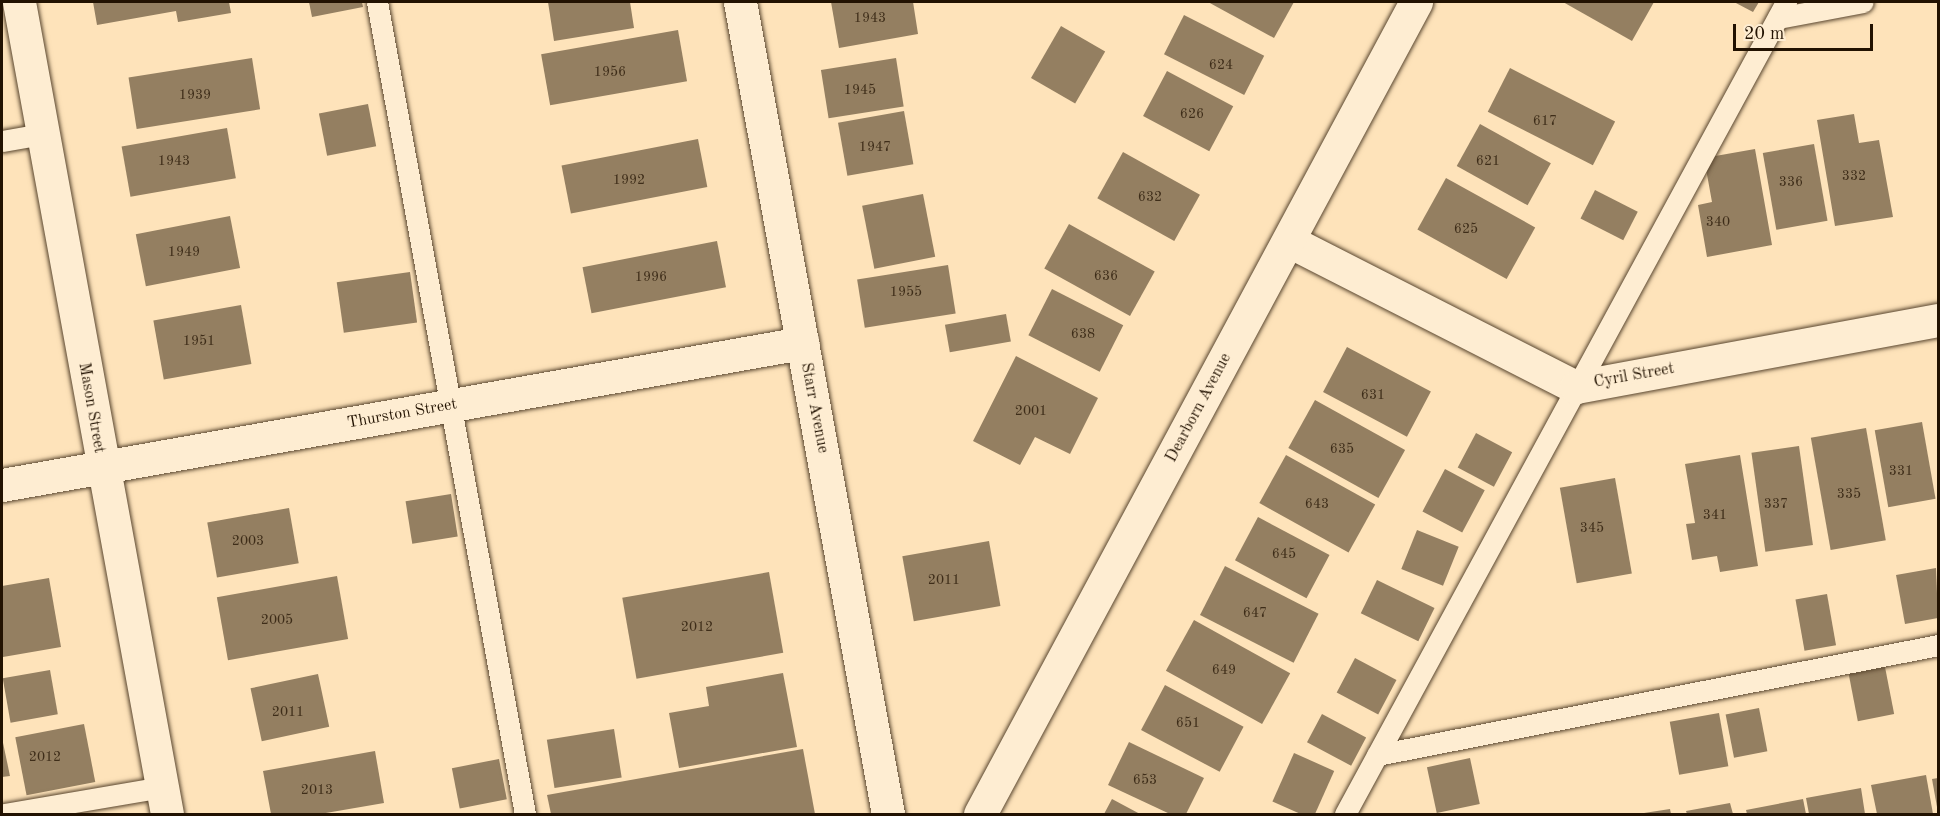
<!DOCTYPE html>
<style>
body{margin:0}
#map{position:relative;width:1940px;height:816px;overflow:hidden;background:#fee3ba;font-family:"Old Standard TT",serif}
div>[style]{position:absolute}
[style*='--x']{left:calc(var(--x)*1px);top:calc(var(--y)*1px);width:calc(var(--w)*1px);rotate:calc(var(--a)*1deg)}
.building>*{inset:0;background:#947f61;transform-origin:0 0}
.roads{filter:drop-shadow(0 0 2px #59462f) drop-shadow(0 0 2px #59462f)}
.service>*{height:21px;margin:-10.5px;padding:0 10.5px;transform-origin:10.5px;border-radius:10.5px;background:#feedd2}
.minor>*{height:33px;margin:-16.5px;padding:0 16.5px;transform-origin:16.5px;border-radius:16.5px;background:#feedd2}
.secondary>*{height:33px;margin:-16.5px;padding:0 16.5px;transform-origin:16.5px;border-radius:16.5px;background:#feedd2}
span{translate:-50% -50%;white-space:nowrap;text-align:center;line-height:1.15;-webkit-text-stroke:6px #feedd2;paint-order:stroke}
.number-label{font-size:14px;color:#3e2d19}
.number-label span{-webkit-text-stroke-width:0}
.street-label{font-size:16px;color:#221201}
.frame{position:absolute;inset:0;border:3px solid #221201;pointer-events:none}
.scale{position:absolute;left:1733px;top:24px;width:140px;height:27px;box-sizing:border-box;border:3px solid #221201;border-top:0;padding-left:8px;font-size:18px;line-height:21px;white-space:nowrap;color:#221201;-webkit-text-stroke:4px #feedd2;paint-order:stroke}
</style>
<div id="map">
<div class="building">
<i style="clip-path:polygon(93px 2px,229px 2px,231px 13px,178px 22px,176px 11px,97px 25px)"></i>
<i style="clip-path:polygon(309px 2px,362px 2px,363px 7px,312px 17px)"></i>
<i style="clip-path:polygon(548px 2px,630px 2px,634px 28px,554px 41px)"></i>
<i style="clip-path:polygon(831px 2px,913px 2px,918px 34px,839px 48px)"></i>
<i style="clip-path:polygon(1208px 2px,1294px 2px,1274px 38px)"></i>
<i style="clip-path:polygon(1563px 2px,1654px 2px,1632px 41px)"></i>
<i style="clip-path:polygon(1734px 2px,1759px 2px,1753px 12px)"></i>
<i style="left:1184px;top:15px;width:90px;height:44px;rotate:27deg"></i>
<i style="left:1061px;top:26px;width:51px;height:60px;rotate:30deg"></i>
<i style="left:678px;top:30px;width:52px;height:139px;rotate:80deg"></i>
<i style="left:252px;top:58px;width:52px;height:125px;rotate:81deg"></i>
<i style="left:896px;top:58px;width:49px;height:76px;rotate:81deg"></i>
<i style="left:1510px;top:68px;width:118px;height:49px;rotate:27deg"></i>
<i style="left:1167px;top:71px;width:75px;height:51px;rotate:28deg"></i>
<i style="left:368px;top:104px;width:43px;height:50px;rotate:79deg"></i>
<i style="left:904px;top:111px;width:54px;height:67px;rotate:80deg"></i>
<i style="clip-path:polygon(1854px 114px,1859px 143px,1879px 140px,1893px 217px,1835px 226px,1817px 120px)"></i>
<i style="left:1480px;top:124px;width:81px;height:48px;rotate:29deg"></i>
<i style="left:227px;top:128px;width:51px;height:107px;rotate:80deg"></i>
<i style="left:698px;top:139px;width:49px;height:139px;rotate:79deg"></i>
<i style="left:1814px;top:144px;width:78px;height:52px;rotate:80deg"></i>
<i style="clip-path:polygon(1755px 149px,1772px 245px,1707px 257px,1698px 205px,1712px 202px,1704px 158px)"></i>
<i style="left:1123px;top:152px;width:88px;height:53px;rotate:29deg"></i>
<i style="left:1446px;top:178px;width:102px;height:59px;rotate:29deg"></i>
<i style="left:1595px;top:190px;width:48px;height:32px;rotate:27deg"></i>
<i style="left:923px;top:194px;width:64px;height:62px;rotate:79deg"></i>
<i style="left:230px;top:216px;width:53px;height:96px;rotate:79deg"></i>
<i style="left:1069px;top:224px;width:98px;height:51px;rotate:29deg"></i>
<i style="left:717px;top:241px;width:47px;height:137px;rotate:79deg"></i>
<i style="left:948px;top:265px;width:49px;height:92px;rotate:81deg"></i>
<i style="left:410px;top:272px;width:51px;height:74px;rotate:82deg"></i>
<i style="left:1052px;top:289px;width:80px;height:52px;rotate:27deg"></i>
<i style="left:241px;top:305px;width:60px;height:89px;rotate:80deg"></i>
<i style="left:1006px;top:314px;width:28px;height:62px;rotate:80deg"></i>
<i style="left:1347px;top:347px;width:95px;height:51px;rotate:28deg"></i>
<i style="clip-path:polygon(1016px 356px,1098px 398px,1070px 454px,1035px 437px,1020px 465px,973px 441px)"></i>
<i style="left:1315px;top:400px;width:103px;height:55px;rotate:29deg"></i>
<i style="left:1922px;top:422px;width:78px;height:48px;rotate:80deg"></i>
<i style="left:1866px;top:428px;width:114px;height:56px;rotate:80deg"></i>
<i style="left:1476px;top:433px;width:41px;height:39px;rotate:28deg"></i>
<i style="left:1799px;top:446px;width:100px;height:48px;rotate:82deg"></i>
<i style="left:1286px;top:455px;width:102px;height:55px;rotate:29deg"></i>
<i style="clip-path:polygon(1740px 455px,1758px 566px,1720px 572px,1717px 556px,1692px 560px,1686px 524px,1695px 523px,1685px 464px)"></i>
<i style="left:1445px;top:469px;width:45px;height:48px;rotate:28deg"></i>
<i style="left:1615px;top:478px;width:97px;height:56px;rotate:80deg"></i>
<i style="left:451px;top:494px;width:43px;height:46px;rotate:81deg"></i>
<i style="left:289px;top:508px;width:56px;height:83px;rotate:80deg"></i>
<i style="left:1258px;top:517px;width:81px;height:49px;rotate:28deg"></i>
<i style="left:1417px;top:530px;width:45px;height:42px;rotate:22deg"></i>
<i style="left:989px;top:541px;width:66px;height:88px;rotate:80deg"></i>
<i style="left:1225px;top:566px;width:105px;height:55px;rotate:27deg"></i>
<i style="clip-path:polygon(1936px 568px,1938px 618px,1905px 624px,1896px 575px)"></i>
<i style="left:769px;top:572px;width:82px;height:149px;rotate:80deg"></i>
<i style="left:337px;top:576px;width:64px;height:122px;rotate:80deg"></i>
<i style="clip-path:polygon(49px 578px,61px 647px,3px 657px,2px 586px)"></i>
<i style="left:1377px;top:580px;width:64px;height:37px;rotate:26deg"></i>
<i style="left:1827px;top:594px;width:52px;height:32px;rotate:80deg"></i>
<i style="left:1194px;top:620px;width:110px;height:58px;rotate:29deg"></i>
<i style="left:1355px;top:658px;width:47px;height:39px;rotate:28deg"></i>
<i style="left:1885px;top:667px;width:48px;height:37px;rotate:79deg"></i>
<i style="left:50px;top:670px;width:45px;height:48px;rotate:80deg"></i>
<i style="clip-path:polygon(783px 673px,797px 747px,679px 768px,669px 713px,709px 706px,706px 687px)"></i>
<i style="left:318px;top:674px;width:54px;height:69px;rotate:78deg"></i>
<i style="left:1165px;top:685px;width:89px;height:51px;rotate:28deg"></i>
<i style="left:1759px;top:708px;width:44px;height:34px;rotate:79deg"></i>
<i style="left:1719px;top:713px;width:54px;height:50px;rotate:80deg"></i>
<i style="left:1322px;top:714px;width:50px;height:32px;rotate:28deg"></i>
<i style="left:84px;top:724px;width:59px;height:70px;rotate:79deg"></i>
<i style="left:614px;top:729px;width:49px;height:68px;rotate:81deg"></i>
<i style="clip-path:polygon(2px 738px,10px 776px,2px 777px)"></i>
<i style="clip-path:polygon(1129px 742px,1204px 778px,1186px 814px,1170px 814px,1108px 785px)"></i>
<i style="clip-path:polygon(803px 749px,815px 814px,551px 814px,547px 795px)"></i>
<i style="clip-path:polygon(375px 751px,384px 803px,320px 814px,271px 814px,263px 771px)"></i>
<i style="left:1294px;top:753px;width:44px;height:53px;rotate:24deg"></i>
<i style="left:1470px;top:758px;width:47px;height:44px;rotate:78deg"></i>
<i style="left:499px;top:759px;width:41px;height:48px;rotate:79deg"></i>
<i style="clip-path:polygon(1926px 775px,1933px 814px,1877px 814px,1871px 785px)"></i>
<i style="clip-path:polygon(1938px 778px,1938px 807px,1937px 807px,1932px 779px)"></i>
<i style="clip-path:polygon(1861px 788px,1865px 814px,1809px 814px,1806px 798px)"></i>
<i style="clip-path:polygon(1112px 799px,1140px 814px,1104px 814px)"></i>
<i style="clip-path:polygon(1803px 799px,1806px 814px,1747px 814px,1746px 810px)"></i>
<i style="clip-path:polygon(1730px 803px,1733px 814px,1687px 814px,1686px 811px)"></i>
<i style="clip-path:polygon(1670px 809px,1671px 814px,1644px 814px,1644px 813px)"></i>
</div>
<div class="roads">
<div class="service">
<i style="--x:377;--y:2;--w:825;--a:79.67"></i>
<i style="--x:1778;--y:18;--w:86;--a:-10.7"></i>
<i style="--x:2;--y:141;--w:41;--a:-9.9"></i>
<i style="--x:1377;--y:755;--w:572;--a:-11.09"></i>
<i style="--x:4;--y:814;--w:160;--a:-9.7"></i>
<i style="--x:1345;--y:814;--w:924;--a:-61.49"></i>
</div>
<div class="minor">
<i style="--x:19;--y:2;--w:825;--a:79.67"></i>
<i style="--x:1289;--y:241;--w:322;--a:27"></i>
<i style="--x:1576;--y:387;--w:368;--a:-10.5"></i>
<i style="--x:2;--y:485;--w:813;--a:-10.07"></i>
<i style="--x:980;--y:814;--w:922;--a:-61.77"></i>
</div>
<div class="secondary">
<i style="--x:740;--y:2;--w:825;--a:79.67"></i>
</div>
</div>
<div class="number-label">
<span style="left:870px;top:18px">1943</span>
<span style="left:1221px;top:65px">624</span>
<span style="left:610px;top:72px">1956</span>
<span style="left:860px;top:90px">1945</span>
<span style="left:195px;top:95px">1939</span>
<span style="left:1192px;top:114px">626</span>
<span style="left:1545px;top:121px">617</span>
<span style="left:875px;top:147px">1947</span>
<span style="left:174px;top:161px">1943</span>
<span style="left:1488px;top:161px">621</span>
<span style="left:1854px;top:176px">332</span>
<span style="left:629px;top:180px">1992</span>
<span style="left:1791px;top:182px">336</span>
<span style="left:1150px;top:197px">632</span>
<span style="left:1718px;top:222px">340</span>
<span style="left:1466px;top:229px">625</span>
<span style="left:184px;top:252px">1949</span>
<span style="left:1106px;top:276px">636</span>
<span style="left:651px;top:277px">1996</span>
<span style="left:906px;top:292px">1955</span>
<span style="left:1083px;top:334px">638</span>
<span style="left:199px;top:341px">1951</span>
<span style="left:1373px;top:395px">631</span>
<span style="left:1031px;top:411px">2001</span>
<span style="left:1342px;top:449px">635</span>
<span style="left:1901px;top:471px">331</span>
<span style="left:1849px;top:494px">335</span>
<span style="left:1317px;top:504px">643</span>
<span style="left:1776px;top:504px">337</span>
<span style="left:1715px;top:515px">341</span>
<span style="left:1592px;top:528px">345</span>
<span style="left:248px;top:541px">2003</span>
<span style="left:1284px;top:554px">645</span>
<span style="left:944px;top:580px">2011</span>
<span style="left:1255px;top:613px">647</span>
<span style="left:277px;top:620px">2005</span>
<span style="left:697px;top:627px">2012</span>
<span style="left:1224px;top:670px">649</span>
<span style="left:288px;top:712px">2011</span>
<span style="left:1188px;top:723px">651</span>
<span style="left:45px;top:757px">2012</span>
<span style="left:1145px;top:780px">653</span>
<span style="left:317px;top:790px">2013</span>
</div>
<div class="street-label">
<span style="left:1634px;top:376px;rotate:-10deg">Cyril Street</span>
<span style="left:91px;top:408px;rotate:80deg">Mason Street</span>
<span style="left:814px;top:408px;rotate:79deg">Starr Avenue</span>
<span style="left:1199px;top:408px;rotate:-62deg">Dearborn Avenue</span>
<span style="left:402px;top:414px;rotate:-10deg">Thurston Street</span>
</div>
<div class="frame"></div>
<div class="scale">20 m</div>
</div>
